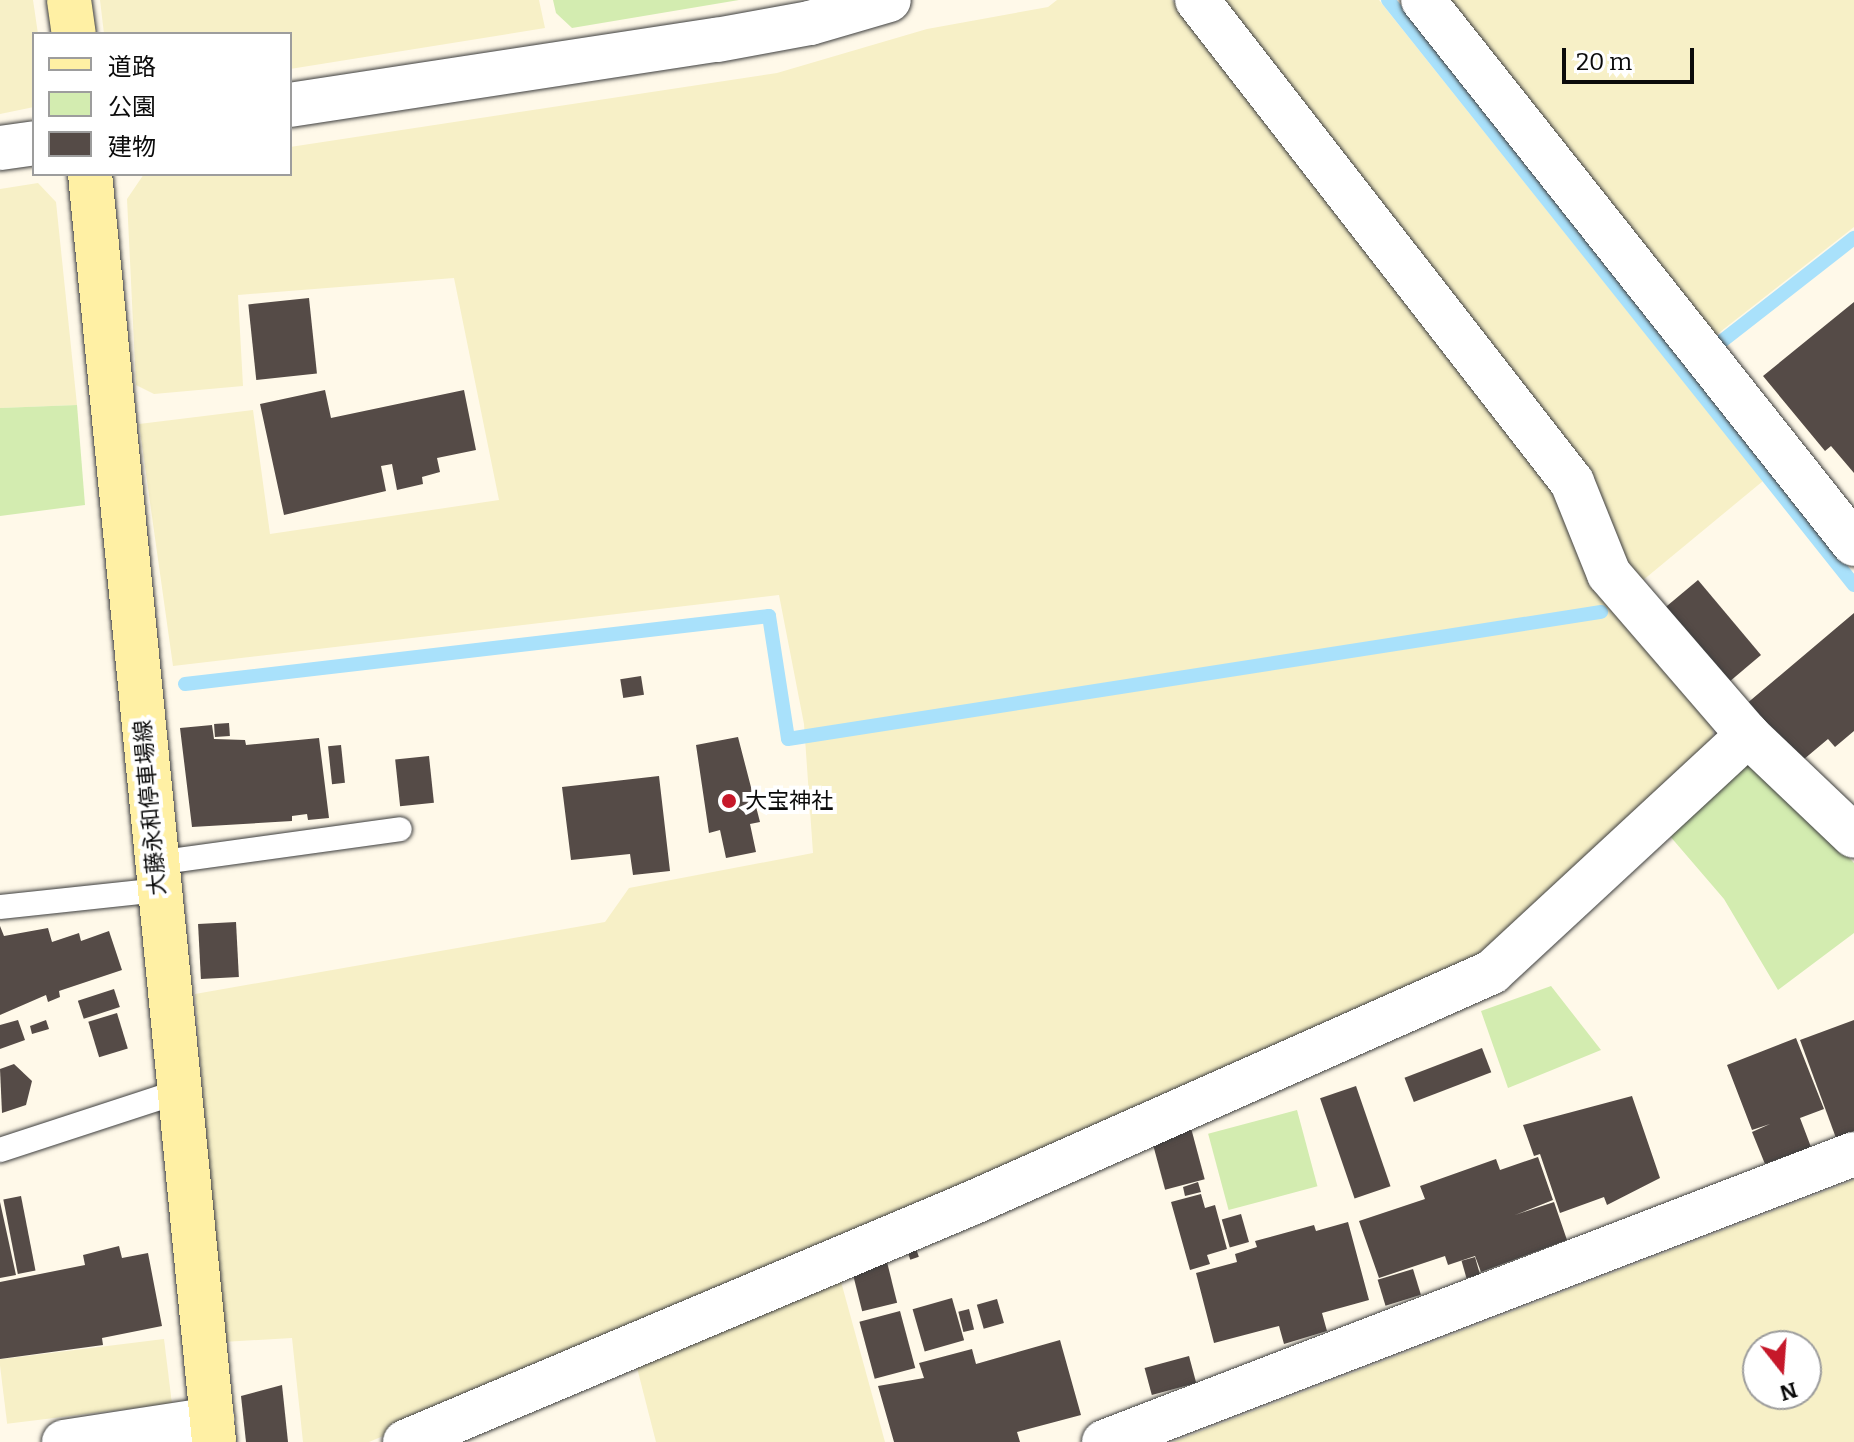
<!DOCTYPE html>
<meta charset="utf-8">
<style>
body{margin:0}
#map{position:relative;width:1854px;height:1442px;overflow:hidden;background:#fff9e9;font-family:Bitter,"Noto Sans JP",serif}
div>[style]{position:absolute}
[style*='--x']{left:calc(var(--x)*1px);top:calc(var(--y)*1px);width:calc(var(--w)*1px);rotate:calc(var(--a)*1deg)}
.farmland>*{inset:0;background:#f7f0c7;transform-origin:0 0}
.green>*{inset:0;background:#d3ecb0;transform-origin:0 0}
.stream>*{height:14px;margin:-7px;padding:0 7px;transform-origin:7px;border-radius:7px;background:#a9e1fb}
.building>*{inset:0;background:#554b47;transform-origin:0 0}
.roads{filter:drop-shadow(0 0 2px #3e3e3e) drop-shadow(0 0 2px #3e3e3e)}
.service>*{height:24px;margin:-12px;padding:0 12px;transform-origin:12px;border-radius:12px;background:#fff}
.minor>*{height:44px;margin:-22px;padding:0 22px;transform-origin:22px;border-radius:22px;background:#fff}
.tertiary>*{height:44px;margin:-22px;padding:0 22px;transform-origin:22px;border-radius:22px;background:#fff}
.secondary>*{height:44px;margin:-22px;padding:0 22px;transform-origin:22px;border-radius:22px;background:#fff0a4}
.dots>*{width:22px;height:22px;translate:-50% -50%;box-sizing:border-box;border:4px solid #fff;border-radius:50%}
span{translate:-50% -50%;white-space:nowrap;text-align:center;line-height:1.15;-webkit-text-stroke:8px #fff;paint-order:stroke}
.poi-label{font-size:22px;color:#0b0b0b}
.left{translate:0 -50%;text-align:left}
.street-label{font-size:22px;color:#0b0b0b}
.legend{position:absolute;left:32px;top:32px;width:260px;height:144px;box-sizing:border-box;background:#fff;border:2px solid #9d9d9d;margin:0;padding:10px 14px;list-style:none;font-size:24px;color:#0b0b0b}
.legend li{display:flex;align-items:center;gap:16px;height:40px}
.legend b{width:40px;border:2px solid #9d9d9d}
.north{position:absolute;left:1742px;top:1330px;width:80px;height:80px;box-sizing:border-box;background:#fff;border:2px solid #9d9d9d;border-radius:50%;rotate:163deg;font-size:22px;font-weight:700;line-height:32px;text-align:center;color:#0b0b0b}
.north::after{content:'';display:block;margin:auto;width:28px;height:36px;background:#c6182a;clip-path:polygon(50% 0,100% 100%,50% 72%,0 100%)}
.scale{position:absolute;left:1562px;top:48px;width:132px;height:36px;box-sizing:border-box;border:4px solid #0b0b0b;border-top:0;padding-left:10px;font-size:24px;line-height:28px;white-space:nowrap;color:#0b0b0b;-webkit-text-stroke:6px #fff;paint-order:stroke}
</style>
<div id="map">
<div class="farmland">
<i style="clip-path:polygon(0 0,33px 0,38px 34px,34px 107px,0 114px)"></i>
<i style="clip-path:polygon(100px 0,539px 0,545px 28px,290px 69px,290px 34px,104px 34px)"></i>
<i style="clip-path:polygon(1057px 0,1172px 0,1556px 493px,1712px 721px,1714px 750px,1489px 966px,369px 1442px,303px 1442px,292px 1338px,223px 1342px,195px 994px,605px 922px,629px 888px,813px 853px,804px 724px,779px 595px,173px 666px,139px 424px,253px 410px,270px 534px,499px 500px,454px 278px,238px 295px,243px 386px,154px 394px,136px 385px,127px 199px,144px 174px,290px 174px,290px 147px,777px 73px,927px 29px,1048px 7px)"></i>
<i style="clip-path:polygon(1213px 0,1379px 0,1763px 481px,1642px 581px)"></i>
<i style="clip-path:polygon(1441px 0,1854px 0,1854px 227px,1711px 339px)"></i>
<i style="clip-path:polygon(38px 183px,56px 202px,77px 405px,0 408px,0 189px)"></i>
<i style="clip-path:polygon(evenodd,1854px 1180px,1854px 1442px,1173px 1442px,1854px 1180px,1758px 1346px,1806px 1346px,1806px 1394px,1758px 1394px,1758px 1346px)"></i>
<i style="clip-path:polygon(837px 1267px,885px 1442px,656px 1442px,634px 1356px)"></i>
<i style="left:164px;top:1339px;width:65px;height:166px;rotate:83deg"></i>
</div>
<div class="green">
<i style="clip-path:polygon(553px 0,739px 0,572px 28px,556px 13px)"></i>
<i style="clip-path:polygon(77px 405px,85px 505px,0 516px,0 408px)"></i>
<i style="clip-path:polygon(1757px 763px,1854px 863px,1854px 933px,1778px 990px,1724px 899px,1663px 828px,1733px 764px)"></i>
<i style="clip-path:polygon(1551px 986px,1601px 1050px,1508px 1088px,1481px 1011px)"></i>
<i style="left:1297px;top:1110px;width:79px;height:92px;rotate:75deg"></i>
</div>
<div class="stream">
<i style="--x:1388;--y:0;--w:748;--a:51.46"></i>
<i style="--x:1717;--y:345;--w:174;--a:-38"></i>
<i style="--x:185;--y:684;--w:588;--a:-6.64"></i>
<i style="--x:769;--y:616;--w:124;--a:81.2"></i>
<i style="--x:788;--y:739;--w:823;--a:-8.88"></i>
</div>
<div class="building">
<i style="left:309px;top:298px;width:76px;height:61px;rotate:84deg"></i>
<i style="clip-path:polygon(1854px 302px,1854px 473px,1831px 446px,1825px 451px,1763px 376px)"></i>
<i style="clip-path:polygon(325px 390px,331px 418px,464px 390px,476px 450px,437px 458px,440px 472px,422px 477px,423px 484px,397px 490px,392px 464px,381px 466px,386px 491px,284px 515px,260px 404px)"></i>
<i style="left:1698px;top:580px;width:98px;height:46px;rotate:50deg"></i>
<i style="clip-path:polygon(1854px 613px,1854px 731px,1835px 747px,1828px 739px,1797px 765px,1745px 705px)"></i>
<i style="left:641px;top:676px;width:19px;height:21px;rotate:81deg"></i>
<i style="left:229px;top:723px;width:13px;height:15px;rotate:86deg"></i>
<i style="clip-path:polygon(212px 725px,214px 739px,245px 740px,246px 745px,319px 738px,329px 818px,308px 820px,307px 814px,292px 816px,292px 821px,192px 827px,180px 728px)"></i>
<i style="clip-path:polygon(738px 737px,760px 822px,750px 824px,756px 852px,726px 858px,720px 830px,709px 833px,696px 745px)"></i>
<i style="left:341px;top:745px;width:38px;height:13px;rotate:84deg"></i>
<i style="left:429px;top:756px;width:47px;height:34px;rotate:84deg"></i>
<i style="clip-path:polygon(659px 776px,670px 871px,633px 875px,630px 854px,571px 860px,562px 787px)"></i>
<i style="left:236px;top:922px;width:55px;height:38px;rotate:87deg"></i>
<i style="clip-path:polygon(0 926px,4px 936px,48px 928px,52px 942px,79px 933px,81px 941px,109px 931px,122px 970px,59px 991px,60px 997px,48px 1002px,46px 995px,0 1015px)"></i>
<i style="left:114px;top:989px;width:19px;height:38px;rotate:72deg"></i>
<i style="left:117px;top:1013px;width:37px;height:30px;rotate:73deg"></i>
<i style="clip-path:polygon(18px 1020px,25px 1040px,0 1049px,0 1025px)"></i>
<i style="clip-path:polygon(46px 1020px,49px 1029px,32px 1034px,30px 1026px)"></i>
<i style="clip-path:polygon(1854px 1020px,1854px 1131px,1836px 1138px,1800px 1040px)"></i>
<i style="clip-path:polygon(1796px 1038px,1824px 1109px,1800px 1118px,1811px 1147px,1765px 1164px,1752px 1132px,1770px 1124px,1752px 1130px,1727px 1065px)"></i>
<i style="left:1482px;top:1048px;width:26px;height:83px;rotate:69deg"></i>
<i style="clip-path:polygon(14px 1064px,32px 1081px,26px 1105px,2px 1113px,0 1069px)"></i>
<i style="left:1356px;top:1086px;width:106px;height:38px;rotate:71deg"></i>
<i style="clip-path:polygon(1632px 1096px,1660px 1178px,1607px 1205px,1604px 1197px,1560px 1213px,1540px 1154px,1534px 1156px,1523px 1125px)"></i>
<i style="left:1191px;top:1128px;width:53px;height:41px;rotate:75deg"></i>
<i style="clip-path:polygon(1538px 1157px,1553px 1200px,1515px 1215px,1554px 1202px,1567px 1240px,1481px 1272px,1475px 1256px,1448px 1265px,1445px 1256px,1379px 1278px,1359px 1221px,1425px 1199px,1420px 1186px,1496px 1159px,1500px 1170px)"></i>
<i style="clip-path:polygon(1198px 1182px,1201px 1192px,1185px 1196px,1183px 1187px)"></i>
<i style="clip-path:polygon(1201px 1194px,1205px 1208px,1215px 1205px,1227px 1249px,1207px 1255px,1210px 1264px,1190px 1270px,1171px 1202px)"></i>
<i style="left:21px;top:1196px;width:76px;height:18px;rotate:79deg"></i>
<i style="clip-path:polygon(0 1202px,16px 1275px,0 1278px)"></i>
<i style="left:1241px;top:1214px;width:29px;height:20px;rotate:74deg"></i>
<i style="clip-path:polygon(1348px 1222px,1369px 1300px,1322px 1313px,1327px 1331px,1284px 1344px,1279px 1326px,1214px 1343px,1196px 1273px,1237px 1262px,1235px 1254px,1257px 1247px,1255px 1241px,1314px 1225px,1316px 1231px)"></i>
<i style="left:912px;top:1237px;width:21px;height:9px;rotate:71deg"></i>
<i style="clip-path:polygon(119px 1246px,122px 1258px,148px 1253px,162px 1326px,102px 1338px,103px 1345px,0 1359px,0 1282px,85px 1265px,83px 1255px)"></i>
<i style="left:1475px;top:1257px;width:18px;height:14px;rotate:74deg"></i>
<i style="left:886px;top:1258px;width:46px;height:36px;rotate:76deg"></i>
<i style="left:1413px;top:1269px;width:27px;height:37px;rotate:73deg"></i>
<i style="left:952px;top:1298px;width:44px;height:41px;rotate:74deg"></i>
<i style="left:997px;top:1299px;width:25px;height:21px;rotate:74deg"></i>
<i style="left:969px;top:1309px;width:21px;height:11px;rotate:76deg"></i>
<i style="left:900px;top:1311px;width:59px;height:42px;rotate:75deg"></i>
<i style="clip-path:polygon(1060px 1340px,1081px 1415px,1017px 1432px,1020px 1442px,894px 1442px,878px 1386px,924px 1378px,919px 1363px,972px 1349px,976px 1364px)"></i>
<i style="left:1189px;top:1356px;width:28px;height:46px;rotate:75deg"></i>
<i style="clip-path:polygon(282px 1385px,288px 1442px,246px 1442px,241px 1396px)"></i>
</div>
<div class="roads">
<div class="service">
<i style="--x:156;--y:863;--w:246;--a:-7.9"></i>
<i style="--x:0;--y:907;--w:159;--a:-6.1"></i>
<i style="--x:0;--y:1150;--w:186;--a:-18.1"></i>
</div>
<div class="minor">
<i style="--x:1197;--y:0;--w:611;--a:52.12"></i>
<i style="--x:1572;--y:482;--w:99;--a:68.1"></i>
<i style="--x:1609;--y:574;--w:213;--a:49.2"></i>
<i style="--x:1748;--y:735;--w:146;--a:43.6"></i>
<i style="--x:1423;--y:0;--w:694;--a:51.61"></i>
<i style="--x:64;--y:1442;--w:150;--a:-8.8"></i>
<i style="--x:405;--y:1442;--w:615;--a:-22.86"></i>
<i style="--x:972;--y:1203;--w:569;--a:-23.95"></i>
<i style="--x:1492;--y:972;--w:349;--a:-42.8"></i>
<i style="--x:1104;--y:1442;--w:803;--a:-21.01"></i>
</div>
<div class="tertiary">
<i style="--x:290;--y:105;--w:432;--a:-8.7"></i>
<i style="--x:717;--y:40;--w:95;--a:-10.4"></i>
<i style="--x:810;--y:23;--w:82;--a:-16.2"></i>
<i style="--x:0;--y:148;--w:34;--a:-8"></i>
</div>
<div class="secondary">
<i style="--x:69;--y:0;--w:34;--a:82"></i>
<i style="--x:90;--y:174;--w:1274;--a:84.41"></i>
</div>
</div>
<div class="dots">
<i style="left:729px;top:801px;background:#c6182a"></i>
</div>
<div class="poi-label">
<span class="left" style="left:745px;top:801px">大宝神社</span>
</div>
<div class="street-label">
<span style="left:150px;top:808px;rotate:-95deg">大藤永和停車場線</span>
</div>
<ul class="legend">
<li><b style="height:10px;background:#fff0a4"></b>道路</li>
<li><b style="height:22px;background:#d3ecb0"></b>公園</li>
<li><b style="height:22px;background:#554b47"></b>建物</li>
</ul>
<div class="north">N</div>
<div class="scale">20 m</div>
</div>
